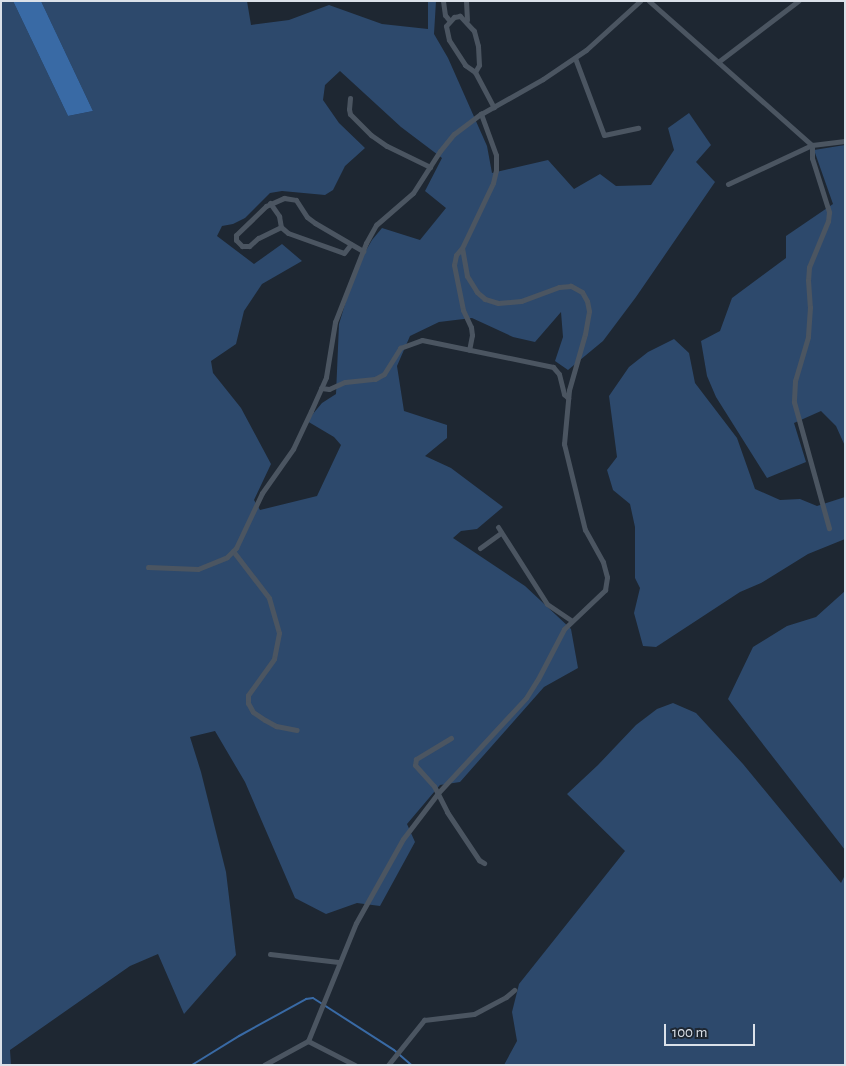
<!DOCTYPE html>
<style>
body{margin:0}
#map{position:relative;width:846px;height:1066px;overflow:hidden;background:#1e2732;font-family:"Alegreya Sans",sans-serif}
div>[style]{position:absolute}
[style*='--x']{left:calc(var(--x)*1px);top:calc(var(--y)*1px);width:calc(var(--w)*1px);rotate:calc(var(--a)*1deg)}
.green>*{inset:0;background:#2d496c}
.water>*{inset:0;background:#396aa5}
.stream>*{height:2px;margin:-1px;padding:0 1px;transform-origin:1px;border-radius:1px;background:#396aa5}
.minor>*{height:5px;margin:-2.5px;padding:0 2.5px;transform-origin:2.5px;border-radius:2.5px;background:#4b5561}
span{translate:-50% -50%;white-space:nowrap;text-align:center;line-height:1.15;-webkit-text-stroke:5px #1e2732;paint-order:stroke}
.frame{position:absolute;inset:0;border:2px solid #dbe1e9;pointer-events:none}
.scale{position:absolute;left:664px;top:1024px;width:91px;height:22px;box-sizing:border-box;border:2px solid #dbe1e9;border-top:0;padding-left:6px;font-size:15px;line-height:18px;white-space:nowrap;color:#dbe1e9;-webkit-text-stroke:4px #1e2732;paint-order:stroke}
</style>
<div id="map">
<div class="green">
<i style="clip-path:polygon(evenodd,1px 1px,13px 1px,68px 116px,93px 111px,41px 1px,247px 1px,251px 25px,289px 20px,329px 5px,382px 24px,428px 29px,428px 1px,436px 1px,434px 34px,448px 58px,487px 146px,492px 173px,548px 160px,574px 189px,600px 174px,616px 186px,651px 185px,674px 150px,668px 128px,689px 113px,711px 145px,696px 162px,715px 182px,636px 297px,603px 341px,568px 370px,555px 361px,563px 337px,561px 312px,535px 342px,513px 337px,472px 318px,439px 322px,410px 336px,397px 366px,404px 411px,447px 425px,447px 438px,425px 456px,451px 468px,503px 507px,477px 529px,461px 531px,453px 538px,525px 586px,571px 629px,578px 668px,544px 687px,460px 782px,440px 785px,407px 824px,415px 842px,380px 906px,357px 903px,326px 914px,295px 898px,245px 782px,215px 731px,190px 737px,201px 772px,226px 872px,236px 955px,184px 1014px,158px 954px,130px 966px,10px 1050px,11px 1065px,1px 1065px,1px 1px,340px 71px,401px 127px,442px 158px,425px 191px,446px 208px,420px 240px,382px 228px,372px 240px,356px 268px,339px 324px,336px 394px,322px 403px,307px 421px,334px 437px,341px 445px,317px 496px,260px 510px,254px 500px,271px 464px,241px 408px,213px 373px,211px 361px,236px 344px,244px 311px,262px 284px,302px 261px,282px 244px,254px 264px,217px 236px,222px 226px,233px 224px,245px 218px,270px 193px,282px 191px,325px 195px,333px 190px,345px 166px,365px 148px,339px 123px,323px 100px,325px 85px,340px 71px)"></i>
<i style="clip-path:polygon(845px 145px,845px 446px,836px 426px,821px 411px,794px 423px,806px 462px,767px 478px,716px 397px,707px 376px,701px 341px,720px 331px,732px 298px,786px 258px,786px 236px,833px 204px,814px 150px)"></i>
<i style="clip-path:polygon(674px 339px,689px 353px,695px 383px,737px 438px,755px 489px,780px 500px,800px 499px,817px 506px,845px 497px,845px 539px,808px 554px,761px 583px,740px 592px,656px 647px,643px 646px,634px 613px,640px 588px,635px 578px,635px 527px,630px 504px,613px 490px,607px 470px,617px 457px,609px 396px,629px 367px,648px 352px)"></i>
<i style="clip-path:polygon(845px 591px,845px 850px,728px 699px,753px 647px,787px 626px,816px 617px)"></i>
<i style="clip-path:polygon(673px 703px,696px 713px,743px 764px,841px 883px,845px 875px,845px 1065px,504px 1065px,517px 1041px,512px 1012px,519px 984px,625px 851px,567px 794px,598px 765px,636px 725px,657px 709px)"></i>
</div>
<div class="water">
<i style="clip-path:polygon(13px 1px,41px 1px,93px 111px,68px 116px)"></i>
</div>
<div class="stream">
<i style="--x:192;--y:1065;--w:55;--a:-31.7"></i>
<i style="--x:239;--y:1036;--w:77;--a:-28.9"></i>
<i style="--x:306;--y:999;--w:7;--a:-8"></i>
<i style="--x:313;--y:998;--w:96;--a:32.7"></i>
<i style="--x:394;--y:1050;--w:23;--a:41"></i>
</div>
<div class="minor">
<i style="--x:443;--y:1;--w:14;--a:82"></i>
<i style="--x:445;--y:15;--w:6;--a:51"></i>
<i style="--x:466;--y:1;--w:19;--a:87"></i>
<i style="--x:649;--y:1;--w:217;--a:41.5"></i>
<i style="--x:575;--y:58;--w:82;--a:69.4"></i>
<i style="--x:604;--y:135;--w:35;--a:-12"></i>
<i style="--x:718;--y:62;--w:101;--a:-37.3"></i>
<i style="--x:475;--y:72;--w:8;--a:-60"></i>
<i style="--x:479;--y:65;--w:19;--a:-93"></i>
<i style="--x:478;--y:46;--w:16;--a:-105"></i>
<i style="--x:474;--y:31;--w:21;--a:-133"></i>
<i style="--x:460;--y:16;--w:6;--a:171"></i>
<i style="--x:454;--y:17;--w:12;--a:132"></i>
<i style="--x:446;--y:26;--w:14;--a:78"></i>
<i style="--x:449;--y:40;--w:30;--a:57"></i>
<i style="--x:465;--y:65;--w:12;--a:35"></i>
<i style="--x:475;--y:72;--w:40;--a:62"></i>
<i style="--x:350;--y:98;--w:11;--a:95"></i>
<i style="--x:349;--y:109;--w:5;--a:79"></i>
<i style="--x:350;--y:114;--w:30;--a:45"></i>
<i style="--x:371;--y:135;--w:19;--a:35"></i>
<i style="--x:387;--y:146;--w:48;--a:26"></i>
<i style="--x:812;--y:145;--w:13;--a:90"></i>
<i style="--x:812;--y:158;--w:57;--a:72.5"></i>
<i style="--x:829;--y:212;--w:9;--a:96"></i>
<i style="--x:828;--y:221;--w:50;--a:112.4"></i>
<i style="--x:809;--y:267;--w:13;--a:94"></i>
<i style="--x:808;--y:280;--w:27;--a:86"></i>
<i style="--x:810;--y:307;--w:30;--a:94"></i>
<i style="--x:808;--y:337;--w:46;--a:106.5"></i>
<i style="--x:795;--y:381;--w:21;--a:93"></i>
<i style="--x:794;--y:402;--w:131;--a:74.5"></i>
<i style="--x:728;--y:184;--w:93;--a:-24.9"></i>
<i style="--x:812;--y:145;--w:33;--a:-7"></i>
<i style="--x:270;--y:203;--w:16;--a:55"></i>
<i style="--x:279;--y:216;--w:11;--a:80"></i>
<i style="--x:281;--y:227;--w:9;--a:41"></i>
<i style="--x:288;--y:233;--w:59;--a:19.7"></i>
<i style="--x:344;--y:253;--w:11;--a:-52"></i>
<i style="--x:281;--y:227;--w:25;--a:154"></i>
<i style="--x:258;--y:238;--w:12;--a:138"></i>
<i style="--x:249;--y:246;--w:7;--a:180"></i>
<i style="--x:242;--y:246;--w:8;--a:-135"></i>
<i style="--x:236;--y:240;--w:5;--a:-90"></i>
<i style="--x:236;--y:235;--w:42;--a:-44"></i>
<i style="--x:266;--y:206;--w:20;--a:-24"></i>
<i style="--x:284;--y:198;--w:12;--a:9"></i>
<i style="--x:296;--y:200;--w:20;--a:57"></i>
<i style="--x:307;--y:217;--w:10;--a:37"></i>
<i style="--x:315;--y:223;--w:56;--a:30.3"></i>
<i style="--x:462;--y:248;--w:9;--a:131"></i>
<i style="--x:456;--y:255;--w:10;--a:101"></i>
<i style="--x:454;--y:265;--w:46;--a:78.7"></i>
<i style="--x:463;--y:310;--w:19;--a:65"></i>
<i style="--x:471;--y:327;--w:8;--a:83"></i>
<i style="--x:472;--y:335;--w:15;--a:101"></i>
<i style="--x:321;--y:388;--w:8;--a:7"></i>
<i style="--x:329;--y:389;--w:17;--a:-24"></i>
<i style="--x:345;--y:382;--w:30;--a:-6"></i>
<i style="--x:375;--y:379;--w:10;--a:-29"></i>
<i style="--x:384;--y:374;--w:31;--a:-58"></i>
<i style="--x:400;--y:348;--w:23;--a:-20"></i>
<i style="--x:422;--y:340;--w:134;--a:11.6"></i>
<i style="--x:553;--y:367;--w:9;--a:49"></i>
<i style="--x:559;--y:374;--w:21;--a:76"></i>
<i style="--x:564;--y:394;--w:6;--a:45"></i>
<i style="--x:498;--y:527;--w:91;--a:57.5"></i>
<i style="--x:547;--y:604;--w:29;--a:34"></i>
<i style="--x:480;--y:548;--w:26;--a:-36"></i>
<i style="--x:233;--y:551;--w:59;--a:52.5"></i>
<i style="--x:269;--y:598;--w:36;--a:74"></i>
<i style="--x:279;--y:633;--w:26;--a:101"></i>
<i style="--x:274;--y:659;--w:44;--a:125.8"></i>
<i style="--x:248;--y:695;--w:8;--a:90"></i>
<i style="--x:248;--y:703;--w:10;--a:61"></i>
<i style="--x:253;--y:712;--w:14;--a:34"></i>
<i style="--x:265;--y:720;--w:13;--a:29"></i>
<i style="--x:276;--y:726;--w:21;--a:11"></i>
<i style="--x:148;--y:567;--w:50;--a:2.3"></i>
<i style="--x:198;--y:569;--w:31;--a:-22"></i>
<i style="--x:227;--y:557;--w:13;--a:-45"></i>
<i style="--x:236;--y:548;--w:61;--a:-64.7"></i>
<i style="--x:262;--y:493;--w:54;--a:-54.8"></i>
<i style="--x:293;--y:449;--w:42;--a:-64.7"></i>
<i style="--x:311;--y:411;--w:37;--a:-66"></i>
<i style="--x:326;--y:377;--w:56;--a:-80.7"></i>
<i style="--x:335;--y:322;--w:85;--a:-68.6"></i>
<i style="--x:366;--y:243;--w:21;--a:-61"></i>
<i style="--x:376;--y:225;--w:49;--a:-40.9"></i>
<i style="--x:413;--y:193;--w:50;--a:-57.3"></i>
<i style="--x:440;--y:151;--w:22;--a:-51"></i>
<i style="--x:454;--y:134;--w:34;--a:-37"></i>
<i style="--x:481;--y:114;--w:71;--a:-29.4"></i>
<i style="--x:543;--y:79;--w:52;--a:-34"></i>
<i style="--x:586;--y:50;--w:73;--a:-42.2"></i>
<i style="--x:451;--y:738;--w:41;--a:149"></i>
<i style="--x:416;--y:759;--w:6;--a:99"></i>
<i style="--x:415;--y:765;--w:28;--a:48"></i>
<i style="--x:434;--y:786;--w:29;--a:63"></i>
<i style="--x:447;--y:812;--w:58;--a:56.3"></i>
<i style="--x:479;--y:860;--w:6;--a:31"></i>
<i style="--x:270;--y:954;--w:69;--a:6.6"></i>
<i style="--x:308;--y:1041;--w:53;--a:27.1"></i>
<i style="--x:264;--y:1065;--w:50;--a:-28.6"></i>
<i style="--x:308;--y:1041;--w:127;--a:-67.9"></i>
<i style="--x:356;--y:923;--w:96;--a:-60.8"></i>
<i style="--x:403;--y:839;--w:58;--a:-52.7"></i>
<i style="--x:438;--y:793;--w:129;--a:-47.2"></i>
<i style="--x:526;--y:698;--w:22;--a:-58"></i>
<i style="--x:538;--y:679;--w:56;--a:-62.5"></i>
<i style="--x:564;--y:629;--w:57;--a:-43.6"></i>
<i style="--x:605;--y:590;--w:13;--a:-81"></i>
<i style="--x:607;--y:577;--w:16;--a:-105"></i>
<i style="--x:603;--y:562;--w:37;--a:-119"></i>
<i style="--x:585;--y:530;--w:89;--a:-103.7"></i>
<i style="--x:564;--y:444;--w:54;--a:-84.7"></i>
<i style="--x:569;--y:390;--w:58;--a:-74.1"></i>
<i style="--x:585;--y:334;--w:23;--a:-80"></i>
<i style="--x:589;--y:311;--w:10;--a:-101"></i>
<i style="--x:587;--y:301;--w:10;--a:-119"></i>
<i style="--x:582;--y:292;--w:13;--a:-151"></i>
<i style="--x:571;--y:286;--w:12;--a:175"></i>
<i style="--x:559;--y:287;--w:40;--a:159.8"></i>
<i style="--x:521;--y:301;--w:23;--a:175"></i>
<i style="--x:498;--y:303;--w:14;--a:-163"></i>
<i style="--x:485;--y:299;--w:11;--a:-139"></i>
<i style="--x:477;--y:292;--w:19;--a:-122"></i>
<i style="--x:467;--y:276;--w:28;--a:-100"></i>
<i style="--x:462;--y:248;--w:72;--a:-64.5"></i>
<i style="--x:493;--y:183;--w:13;--a:-77"></i>
<i style="--x:496;--y:170;--w:15;--a:-90"></i>
<i style="--x:496;--y:155;--w:44;--a:-110.1"></i>
<i style="--x:388;--y:1065;--w:58;--a:-51.3"></i>
<i style="--x:424;--y:1020;--w:50;--a:-6.8"></i>
<i style="--x:474;--y:1014;--w:36;--a:-28"></i>
<i style="--x:506;--y:997;--w:11;--a:-41"></i>
</div>
<div class="frame"></div>
<div class="scale">100 m</div>
</div>
